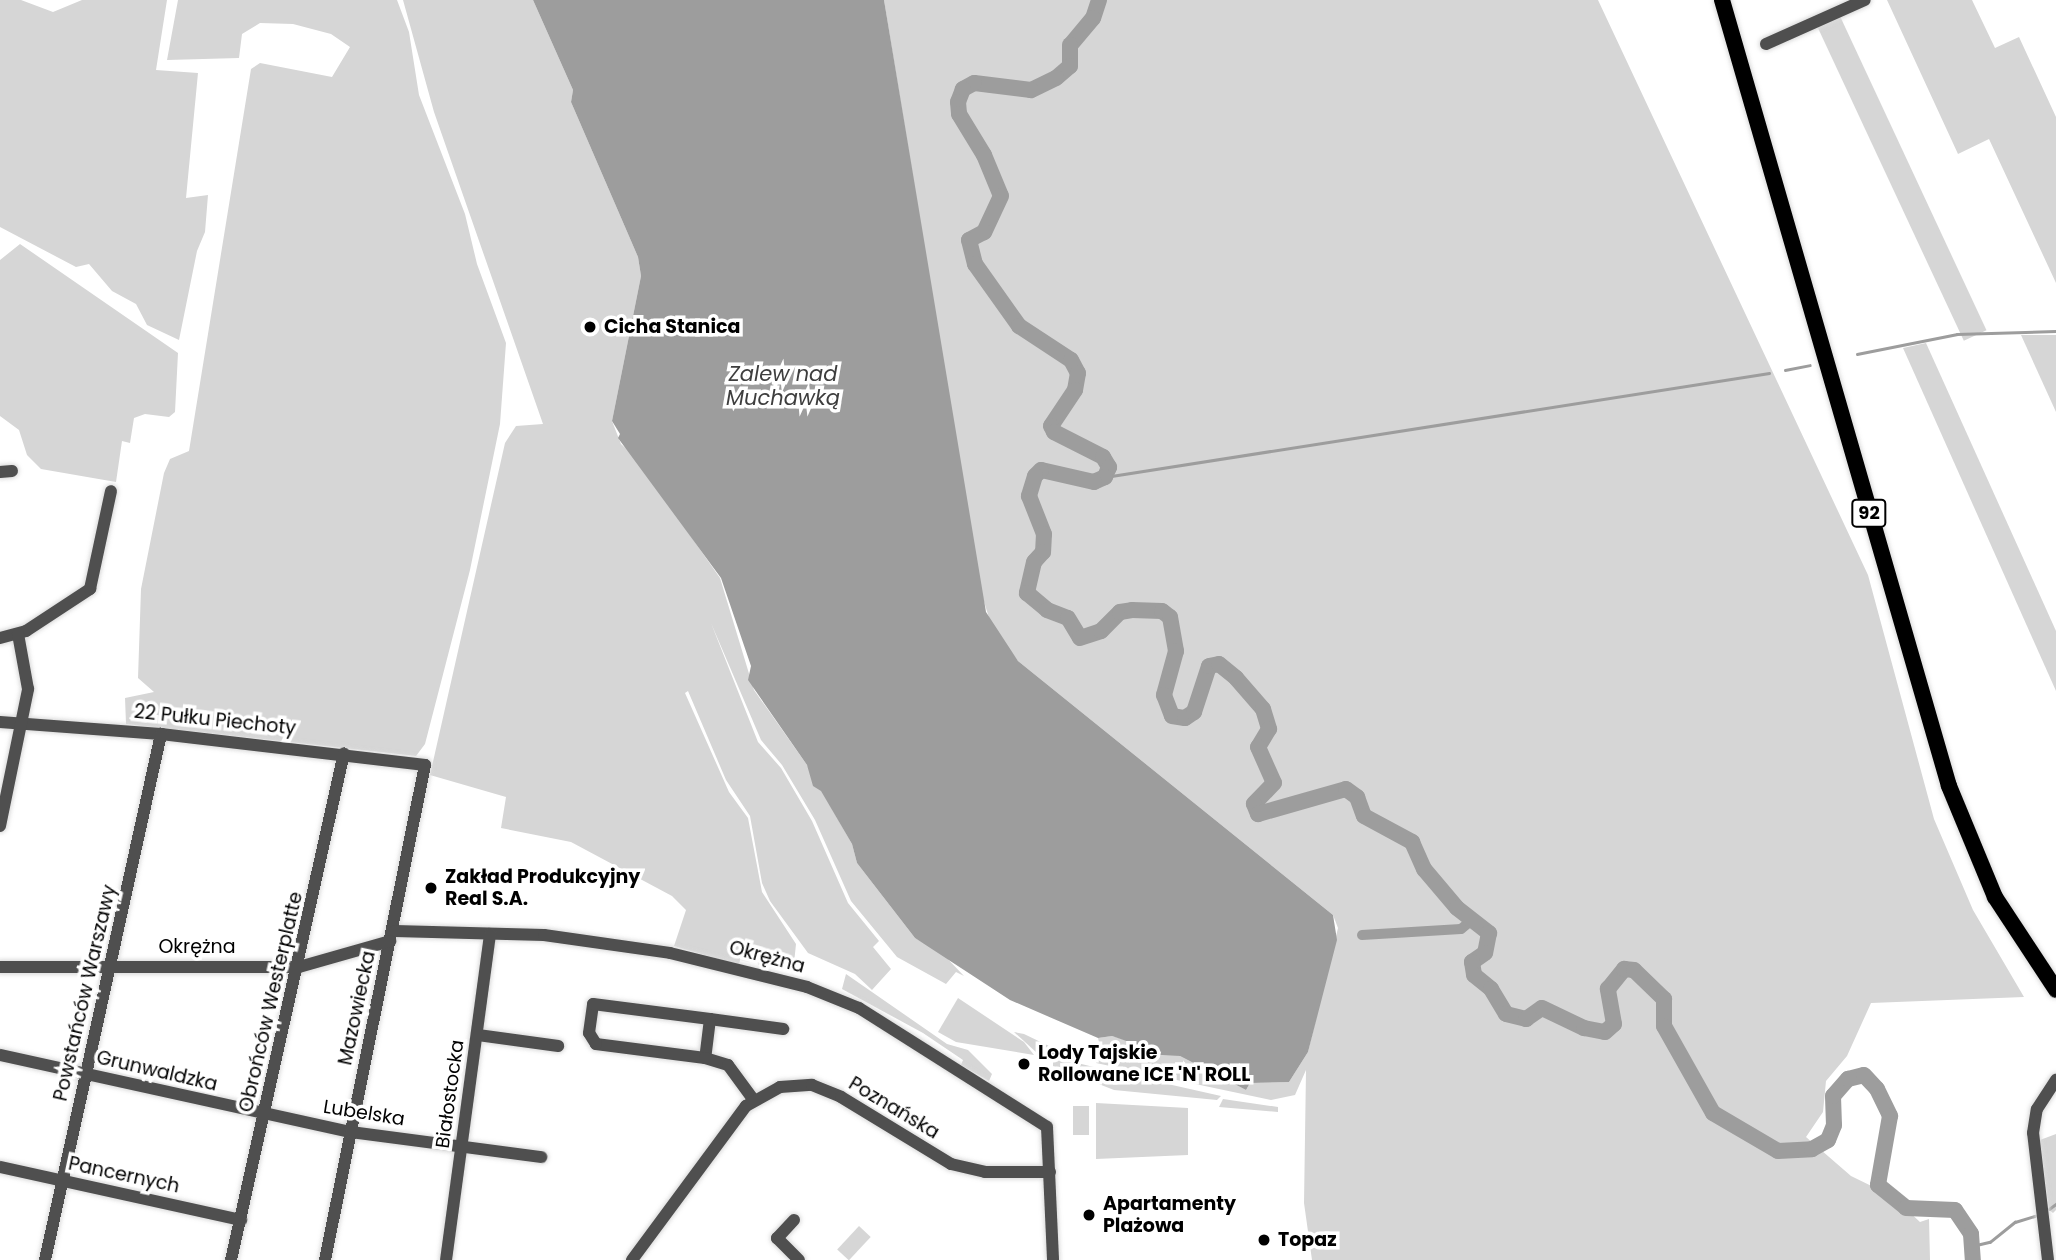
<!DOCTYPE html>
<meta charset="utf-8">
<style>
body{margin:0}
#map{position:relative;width:2056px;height:1260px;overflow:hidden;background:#fff;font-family:Poppins,sans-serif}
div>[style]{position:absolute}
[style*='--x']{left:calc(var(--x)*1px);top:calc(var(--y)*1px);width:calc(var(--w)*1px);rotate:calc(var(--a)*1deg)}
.green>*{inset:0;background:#d6d6d6;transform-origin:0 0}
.water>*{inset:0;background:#9d9d9d}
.stream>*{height:2.5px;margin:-1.25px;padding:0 1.25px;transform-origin:1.25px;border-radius:1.25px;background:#9d9d9d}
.canal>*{height:10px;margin:-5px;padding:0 5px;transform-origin:5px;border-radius:5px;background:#9d9d9d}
.river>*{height:16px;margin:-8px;padding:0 8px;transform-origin:8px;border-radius:8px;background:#9d9d9d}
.roads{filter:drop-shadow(0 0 2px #dbdbdb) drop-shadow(0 0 2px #dbdbdb)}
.minor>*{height:12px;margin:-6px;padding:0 6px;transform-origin:6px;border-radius:6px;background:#4f4f4f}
.major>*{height:16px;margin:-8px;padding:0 8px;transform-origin:8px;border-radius:8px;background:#000}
.dots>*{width:19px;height:19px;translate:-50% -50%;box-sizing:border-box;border:4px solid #fff;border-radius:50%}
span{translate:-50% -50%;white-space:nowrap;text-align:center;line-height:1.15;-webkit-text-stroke:7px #fff;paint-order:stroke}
.shield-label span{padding:2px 5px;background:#fff;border:2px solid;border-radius:5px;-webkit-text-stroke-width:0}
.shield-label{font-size:18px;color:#000;font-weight:700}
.poi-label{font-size:19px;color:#000;font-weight:700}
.left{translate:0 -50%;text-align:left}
.street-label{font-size:19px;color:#000}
.water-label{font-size:21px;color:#3e3e3e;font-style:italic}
</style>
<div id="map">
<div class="green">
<i style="clip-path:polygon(0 0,21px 0,53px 12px,82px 0,167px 0,156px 70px,198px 73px,186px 198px,208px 195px,205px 232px,197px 251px,179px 340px,147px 325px,136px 304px,112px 291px,89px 264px,76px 267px,0 227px)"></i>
<i style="clip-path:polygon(178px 0,397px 0,409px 32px,419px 95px,465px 214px,477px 264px,506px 343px,500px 424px,470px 570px,425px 744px,416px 756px,126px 724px,125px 698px,154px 692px,138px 678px,141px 589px,164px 473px,170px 459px,189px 451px,251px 69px,260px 63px,332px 77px,350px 47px,331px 34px,293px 24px,260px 23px,242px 34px,239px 58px,167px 60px)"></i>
<i style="clip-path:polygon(403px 0,533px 0,573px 90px,571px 102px,638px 257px,641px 276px,612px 421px,621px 444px,636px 458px,720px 578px,754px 690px,807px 765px,852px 844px,857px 863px,915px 938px,943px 954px,964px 976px,956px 972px,946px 984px,897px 957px,851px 901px,815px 820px,782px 765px,761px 740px,711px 623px,758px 742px,781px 768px,812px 821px,848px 903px,879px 941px,873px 947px,891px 969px,872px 990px,855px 974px,808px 953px,770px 901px,762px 883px,750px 816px,726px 780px,688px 691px,685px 693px,729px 792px,748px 818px,762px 892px,796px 944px,793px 973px,740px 960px,739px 965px,674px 946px,686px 910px,672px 896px,571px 842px,501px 828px,506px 797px,430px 775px,505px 443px,516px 426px,543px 424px,434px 112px)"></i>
<i style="clip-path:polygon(884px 0,1598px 0,1868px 575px,1934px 819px,1973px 910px,2024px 997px,1871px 1003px,1847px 1056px,1826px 1081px,1823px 1112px,1806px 1137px,1851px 1176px,1892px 1196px,1920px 1222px,1929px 1219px,1930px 1260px,1312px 1260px,1304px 1203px,1306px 1070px,1295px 1095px,1271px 1100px,1096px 1063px,1101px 1051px,1098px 1038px,1112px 1036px,1180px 1056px,1246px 1090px,1250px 1083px,1289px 1082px,1308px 1052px,1338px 928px,1333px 915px,1018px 661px,991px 624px,980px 589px)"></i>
<i style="clip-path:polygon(1887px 0,1972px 0,1995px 48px,2019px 37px,2056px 117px,2056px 283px,1989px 139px,1958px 154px)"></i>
<i style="left:1839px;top:14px;width:349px;height:25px;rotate:65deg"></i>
<i style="clip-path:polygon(20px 244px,178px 353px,175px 412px,169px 417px,145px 414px,134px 418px,130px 443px,122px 441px,116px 482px,41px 469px,27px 455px,19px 430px,0 416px,0 260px)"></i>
<i style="clip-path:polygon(2021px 335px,2056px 335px,2056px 412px)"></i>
<i style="clip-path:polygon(1926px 343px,2056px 631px,2056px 691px,1903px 348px)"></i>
<i style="clip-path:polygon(846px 974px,947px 1044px,968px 1050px,992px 1074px,989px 1081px,961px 1065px,963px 1060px,923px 1033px,842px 989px)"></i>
<i style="clip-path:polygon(958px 998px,1024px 1042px,1034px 1055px,956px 1042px,938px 1032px)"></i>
<i style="clip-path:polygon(1014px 1032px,1024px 1034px,1074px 1058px,1037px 1053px)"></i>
<i style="clip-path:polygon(1053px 1057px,1110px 1071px,1221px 1096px,1217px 1100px,1114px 1090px,1053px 1066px)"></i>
<i style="clip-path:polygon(1223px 1099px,1278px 1107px,1278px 1112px,1219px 1107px)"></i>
<i style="clip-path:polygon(1096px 1103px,1188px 1108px,1188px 1155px,1096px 1159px)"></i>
<i style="left:1073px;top:1106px;width:16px;height:29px"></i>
<i style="clip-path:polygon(2056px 1134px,2056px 1210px,2053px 1213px,2049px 1210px,2040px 1140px)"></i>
<i style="left:859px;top:1226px;width:16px;height:32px;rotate:43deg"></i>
</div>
<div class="water">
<i style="clip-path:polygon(533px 0,884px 0,986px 612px,1018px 661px,1333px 915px,1337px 940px,1308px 1052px,1289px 1082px,1250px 1083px,1246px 1090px,1180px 1056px,1145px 1054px,1135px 1044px,1112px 1036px,1098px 1038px,1010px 1000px,915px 938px,857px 863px,852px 844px,821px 791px,813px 786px,807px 765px,748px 680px,751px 666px,721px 578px,618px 438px,620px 434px,612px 421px,641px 276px,638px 257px,571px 102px,573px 90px)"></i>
</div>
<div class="stream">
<i style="--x:1857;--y:354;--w:102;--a:-11.3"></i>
<i style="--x:1957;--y:334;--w:99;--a:-1.7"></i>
<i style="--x:1785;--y:370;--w:25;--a:-11"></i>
<i style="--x:1105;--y:477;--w:672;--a:-8.9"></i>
<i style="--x:2049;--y:1209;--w:9;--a:-36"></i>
<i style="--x:1972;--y:1246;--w:18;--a:-13"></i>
<i style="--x:1990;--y:1242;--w:32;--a:-39"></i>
<i style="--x:2015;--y:1222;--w:21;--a:-17"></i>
</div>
<div class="canal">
<i style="--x:1362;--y:935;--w:99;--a:-3.5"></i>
<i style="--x:1461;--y:929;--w:14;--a:-39"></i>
</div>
<div class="river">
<i style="--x:1099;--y:0;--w:19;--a:108"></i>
<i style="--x:1093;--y:18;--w:35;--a:130"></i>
<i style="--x:1070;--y:45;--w:21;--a:90"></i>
<i style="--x:1070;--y:66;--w:18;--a:139"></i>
<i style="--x:1056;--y:78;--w:28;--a:154"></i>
<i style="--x:1031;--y:90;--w:57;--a:-173"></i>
<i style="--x:974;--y:83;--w:13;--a:151"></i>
<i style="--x:963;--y:89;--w:14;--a:111"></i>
<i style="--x:958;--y:102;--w:12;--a:85"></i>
<i style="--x:959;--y:114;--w:48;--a:58.6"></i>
<i style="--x:984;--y:155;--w:44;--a:67.5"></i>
<i style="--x:1001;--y:196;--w:40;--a:115"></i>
<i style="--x:984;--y:232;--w:17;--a:152"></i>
<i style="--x:969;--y:240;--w:25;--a:76"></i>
<i style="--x:975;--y:264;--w:76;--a:54.6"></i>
<i style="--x:1019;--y:326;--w:62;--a:33.2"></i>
<i style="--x:1071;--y:360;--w:15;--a:62"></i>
<i style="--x:1078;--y:373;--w:17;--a:100"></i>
<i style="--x:1075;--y:390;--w:43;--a:123.7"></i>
<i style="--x:1051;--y:426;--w:7;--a:63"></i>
<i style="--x:1054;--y:432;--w:55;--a:27"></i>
<i style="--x:1103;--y:457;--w:12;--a:59"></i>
<i style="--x:1109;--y:467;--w:11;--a:112"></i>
<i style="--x:1105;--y:477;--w:12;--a:156"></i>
<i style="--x:1094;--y:482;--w:54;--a:-167.2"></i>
<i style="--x:1041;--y:470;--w:8;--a:135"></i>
<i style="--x:1035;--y:476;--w:21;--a:107"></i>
<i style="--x:1029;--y:496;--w:41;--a:68.5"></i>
<i style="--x:1044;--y:534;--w:18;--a:93"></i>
<i style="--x:1043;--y:552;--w:13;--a:132"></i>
<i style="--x:1034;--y:562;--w:32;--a:103"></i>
<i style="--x:1027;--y:593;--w:26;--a:40"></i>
<i style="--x:1047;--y:610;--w:22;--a:21"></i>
<i style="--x:1068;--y:618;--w:23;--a:59"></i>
<i style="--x:1080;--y:638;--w:22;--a:-18"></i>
<i style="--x:1101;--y:631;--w:27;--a:-45"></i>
<i style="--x:1120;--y:612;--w:12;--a:-9"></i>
<i style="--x:1132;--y:610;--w:30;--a:2"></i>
<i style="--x:1162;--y:611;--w:10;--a:37"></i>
<i style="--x:1170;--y:617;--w:35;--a:80"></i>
<i style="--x:1176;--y:651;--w:46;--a:105.3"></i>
<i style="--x:1164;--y:695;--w:22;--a:69"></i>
<i style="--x:1172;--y:716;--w:13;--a:9"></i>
<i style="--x:1185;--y:718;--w:11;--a:-34"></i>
<i style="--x:1194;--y:712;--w:48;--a:-71.9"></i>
<i style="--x:1209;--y:666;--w:10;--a:-11"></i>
<i style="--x:1219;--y:664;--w:22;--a:39"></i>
<i style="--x:1236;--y:678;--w:41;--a:48.9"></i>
<i style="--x:1263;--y:709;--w:21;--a:73"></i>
<i style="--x:1269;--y:729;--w:21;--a:121"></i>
<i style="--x:1258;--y:747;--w:39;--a:66"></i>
<i style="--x:1274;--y:783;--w:29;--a:134"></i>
<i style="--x:1254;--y:804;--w:11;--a:68"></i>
<i style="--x:1258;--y:814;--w:91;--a:-15.9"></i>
<i style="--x:1346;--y:789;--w:14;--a:36"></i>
<i style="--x:1357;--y:797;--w:20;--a:70"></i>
<i style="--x:1364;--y:816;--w:55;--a:28.4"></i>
<i style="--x:1412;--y:842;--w:30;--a:66"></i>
<i style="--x:1424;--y:869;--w:51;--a:49.8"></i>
<i style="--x:1457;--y:908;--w:41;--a:38"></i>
<i style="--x:1489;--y:933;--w:20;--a:101"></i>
<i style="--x:1485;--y:953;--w:16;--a:145"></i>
<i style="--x:1472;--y:962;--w:13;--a:81"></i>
<i style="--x:1474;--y:975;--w:22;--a:39"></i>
<i style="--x:1491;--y:989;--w:29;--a:59"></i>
<i style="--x:1506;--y:1014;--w:21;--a:14"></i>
<i style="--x:1526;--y:1019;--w:19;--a:-35"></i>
<i style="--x:1542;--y:1008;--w:47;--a:25.5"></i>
<i style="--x:1584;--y:1028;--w:21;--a:11"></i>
<i style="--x:1605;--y:1032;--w:12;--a:-42"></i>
<i style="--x:1614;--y:1024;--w:36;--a:-100"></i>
<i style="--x:1608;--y:989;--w:26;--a:-51"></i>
<i style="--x:1624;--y:969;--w:10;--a:6"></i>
<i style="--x:1634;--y:970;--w:42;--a:44"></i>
<i style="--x:1664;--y:999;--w:27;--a:90"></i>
<i style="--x:1664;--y:1026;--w:100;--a:60.6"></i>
<i style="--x:1713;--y:1113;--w:75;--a:30.3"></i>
<i style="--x:1778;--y:1151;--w:34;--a:-3"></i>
<i style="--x:1812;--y:1149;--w:18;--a:-29"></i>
<i style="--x:1828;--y:1140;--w:16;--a:-68"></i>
<i style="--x:1834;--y:1125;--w:29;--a:-92"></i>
<i style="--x:1833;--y:1096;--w:23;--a:-49"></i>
<i style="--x:1848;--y:1079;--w:16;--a:-14"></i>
<i style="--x:1864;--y:1075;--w:19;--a:47"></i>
<i style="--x:1877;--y:1089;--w:30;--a:64"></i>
<i style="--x:1890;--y:1116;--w:70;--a:99.9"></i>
<i style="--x:1878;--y:1185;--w:36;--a:39"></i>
<i style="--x:1906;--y:1208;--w:49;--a:2.3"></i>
<i style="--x:1955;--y:1210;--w:29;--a:56"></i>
<i style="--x:1971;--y:1234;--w:26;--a:86"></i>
</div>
<div class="roads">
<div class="minor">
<i style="--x:1766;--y:44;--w:108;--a:-24"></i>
<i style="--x:0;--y:472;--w:12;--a:-5"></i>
<i style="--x:0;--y:638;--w:27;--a:-15"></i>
<i style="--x:26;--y:631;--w:77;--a:-33.3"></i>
<i style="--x:90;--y:589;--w:100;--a:-77.9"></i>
<i style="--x:0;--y:722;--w:161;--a:4.3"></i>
<i style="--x:161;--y:734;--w:266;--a:6.7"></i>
<i style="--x:425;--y:765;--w:505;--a:101.42"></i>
<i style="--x:0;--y:826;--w:140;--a:-78.4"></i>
<i style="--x:28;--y:689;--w:56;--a:-100.3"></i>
<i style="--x:395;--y:931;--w:149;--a:1.5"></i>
<i style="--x:544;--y:935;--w:127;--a:8.1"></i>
<i style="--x:670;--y:953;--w:141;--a:13.9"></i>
<i style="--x:807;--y:987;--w:56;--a:22"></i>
<i style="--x:859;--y:1008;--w:222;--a:32.3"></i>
<i style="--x:1047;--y:1127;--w:133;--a:87.4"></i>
<i style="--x:0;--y:967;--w:299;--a:0"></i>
<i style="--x:299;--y:967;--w:95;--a:-15.9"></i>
<i style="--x:710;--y:1019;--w:74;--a:7.8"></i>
<i style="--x:478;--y:1035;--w:81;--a:7.8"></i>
<i style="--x:0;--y:1055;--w:359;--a:12.4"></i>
<i style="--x:351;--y:1132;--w:192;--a:7.5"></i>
<i style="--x:705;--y:1058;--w:110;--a:-172.7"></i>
<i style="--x:596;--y:1044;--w:13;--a:-122"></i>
<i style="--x:589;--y:1033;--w:29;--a:-82"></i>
<i style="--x:593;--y:1004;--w:118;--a:7.3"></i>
<i style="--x:710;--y:1019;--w:39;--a:97"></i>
<i style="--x:705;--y:1058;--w:24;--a:17"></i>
<i style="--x:728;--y:1065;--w:42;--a:53.7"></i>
<i style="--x:0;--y:1167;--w:247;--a:12.4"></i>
<i style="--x:794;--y:1220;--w:25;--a:133"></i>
<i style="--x:777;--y:1238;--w:31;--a:45"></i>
<i style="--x:45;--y:1260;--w:539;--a:-77.56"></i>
<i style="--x:231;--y:1260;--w:519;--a:-77.44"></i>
<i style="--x:446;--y:1260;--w:329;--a:-82.3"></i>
<i style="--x:632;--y:1260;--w:192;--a:-53.5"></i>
<i style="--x:746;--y:1106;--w:39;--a:-29"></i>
<i style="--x:780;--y:1087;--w:32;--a:-4"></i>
<i style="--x:812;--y:1085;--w:31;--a:22"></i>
<i style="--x:841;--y:1097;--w:129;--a:31.3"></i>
<i style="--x:951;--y:1164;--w:35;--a:13"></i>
<i style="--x:985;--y:1172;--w:65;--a:0"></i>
<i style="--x:2048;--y:1260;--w:128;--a:-96.7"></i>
<i style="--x:2033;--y:1133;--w:24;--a:-81"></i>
<i style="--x:2037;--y:1109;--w:35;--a:-57"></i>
</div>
<div class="major">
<i style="--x:1722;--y:0;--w:818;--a:73.89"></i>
<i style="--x:1949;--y:786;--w:120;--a:67.5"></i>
<i style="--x:1995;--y:897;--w:111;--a:56.7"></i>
</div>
</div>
<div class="dots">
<i style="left:590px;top:327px;background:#000"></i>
<i style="left:431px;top:888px;background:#000"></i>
<i style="left:1024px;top:1064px;background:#000"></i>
<i style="left:1089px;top:1215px;background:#000"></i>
<i style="left:1264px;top:1240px;background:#000"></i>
</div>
<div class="shield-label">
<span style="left:1869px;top:513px">92</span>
</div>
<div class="poi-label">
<span class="left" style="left:604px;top:327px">Cicha Stanica</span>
<span class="left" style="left:445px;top:888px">Zakład Produkcyjny<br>Real S.A.</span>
<span class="left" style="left:1038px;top:1064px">Lody Tajskie<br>Rollowane ICE 'N' ROLL</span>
<span class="left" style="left:1103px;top:1215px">Apartamenty<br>Plażowa</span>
<span class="left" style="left:1278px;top:1240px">Topaz</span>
</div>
<div class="street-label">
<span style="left:215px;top:720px;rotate:6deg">22 Pułku Piechoty</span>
<span style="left:197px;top:947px">Okrężna</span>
<span style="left:767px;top:957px;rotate:15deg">Okrężna</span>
<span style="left:85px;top:993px;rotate:-77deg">Powstańców Warszawy</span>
<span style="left:271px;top:1002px;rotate:-77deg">Obrońców Westerplatte</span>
<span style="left:357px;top:1008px;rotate:-78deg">Mazowiecka</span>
<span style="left:157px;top:1071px;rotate:13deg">Grunwaldzka</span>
<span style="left:450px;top:1094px;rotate:-82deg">Białostocka</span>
<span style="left:894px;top:1108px;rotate:31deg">Poznańska</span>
<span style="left:364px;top:1113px;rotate:9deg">Lubelska</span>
<span style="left:124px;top:1175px;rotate:12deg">Pancernych</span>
</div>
<div class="water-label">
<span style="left:783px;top:386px">Zalew nad<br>Muchawką</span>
</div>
</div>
